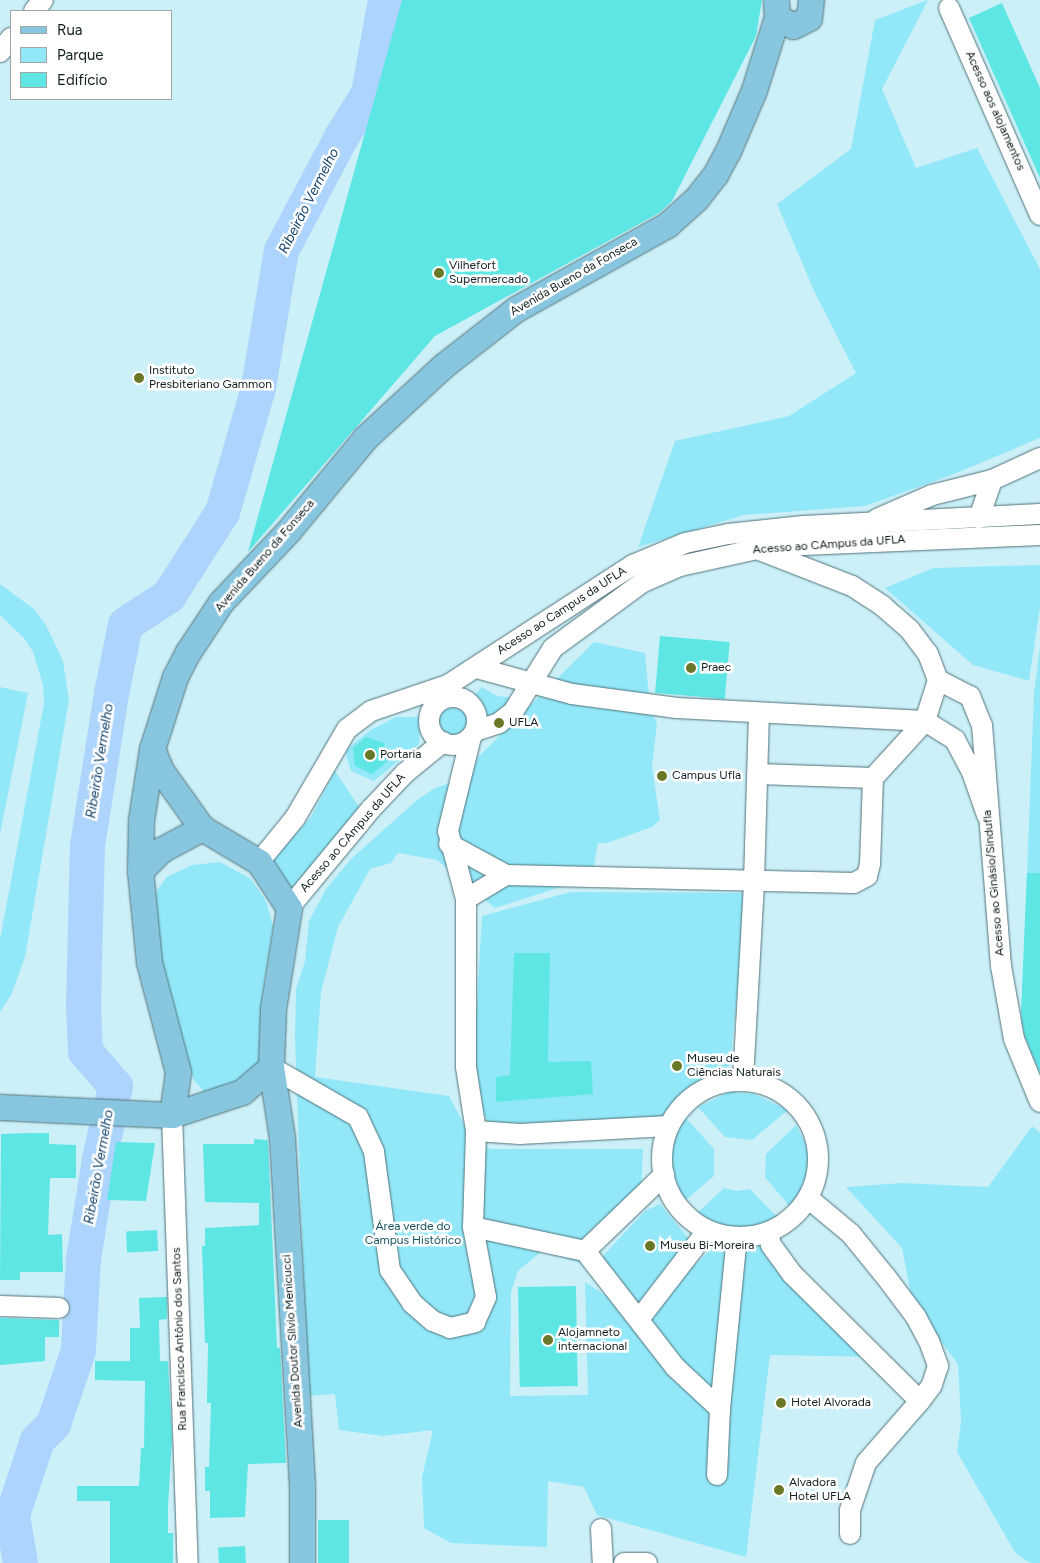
<!DOCTYPE html>
<meta charset="utf-8">
<style>
body{margin:0}
#map{position:relative;width:1040px;height:1563px;overflow:hidden;background:#ccf0f8;font-family:Figtree,sans-serif}
div>[style]{position:absolute}
[style*='--x']{left:calc(var(--x)*1px);top:calc(var(--y)*1px);width:calc(var(--w)*1px);rotate:calc(var(--a)*1deg)}
.green>*{inset:0;background:#92e8f9}
.round{border-radius:50%}
.river>*{height:35px;margin:-17.5px;padding:0 17.5px;transform-origin:17.5px;border-radius:17.5px;background:#acd4fc}
.building>*{inset:0;background:#5ee6e4;transform-origin:0 0}
.roads{filter:drop-shadow(0 0 1px #517279) drop-shadow(0 0 1px #517279)}
.minor>*{height:20px;margin:-10px;padding:0 10px;transform-origin:10px;border-radius:10px;background:#fff}
.minor>.ring{margin:-10px;padding:0;box-sizing:content-box;background:none;border:20px solid #fff;border-radius:50%}
.major>*{height:25px;margin:-12.5px;padding:0 12.5px;transform-origin:12.5px;border-radius:12.5px;background:#88c5df}
.dots>*{width:14px;height:14px;translate:-50% -50%;box-sizing:border-box;border:2px solid #fff;border-radius:50%}
span{translate:-50% -50%;white-space:nowrap;text-align:center;line-height:1.15;-webkit-text-stroke:5px #fff;paint-order:stroke}
.street-label{font-size:12px;color:#111f21}
.poi-label{font-size:12px;color:#111f21}
.left{translate:0 -50%;text-align:left}
.park-label{font-size:12px;color:#1b535d}
.water-label{font-size:14px;color:#10426c;font-style:italic}
.legend{position:absolute;left:10px;top:10px;width:162px;height:90px;box-sizing:border-box;background:#fff;border:1px solid #a0a5a6;margin:0;padding:6px 9px;list-style:none;font-size:15px;color:#111f21}
.legend li{display:flex;align-items:center;gap:10px;height:25px}
.legend b{width:25px;border:1px solid #a0a5a6}
</style>
<div id="map">
<div class="green">
<i style="clip-path:polygon(928px 0,882px 89px,916px 168px,977px 148px,1040px 269px,1040px 438px,954px 474px,865px 506px,744px 515px,638px 547px,675px 441px,789px 416px,856px 373px,815px 293px,777px 204px,851px 149px,875px 20px)"></i>
<i style="clip-path:polygon(1040px 565px,1040px 608px,1029px 681px,973px 665px,885px 588px,933px 568px)"></i>
<i style="clip-path:polygon(0 584px,34px 609px,46px 625px,63px 661px,69px 700px,25px 957px,11px 995px,0 1012px,0 940px,44px 703px,43px 685px,33px 652px,24px 638px,0 615px)"></i>
<i style="clip-path:polygon(594px 642px,645px 653px,650px 708px,657px 724px,652px 767px,660px 820px,652px 827px,607px 843px,598px 843px,592px 877px,495px 908px,437px 860px,398px 853px,391px 863px,370px 869px,338px 927px,321px 992px,315px 1077px,449px 1096px,472px 1139px,490px 1149px,643px 1149px,641px 1195px,595px 1256px,603px 1256px,645px 1211px,660px 1204px,693px 1244px,639px 1306px,587px 1265px,542px 1251px,518px 1271px,511px 1292px,510px 1396px,588px 1395px,585px 1282px,640px 1318px,710px 1250px,764px 1245px,877px 1357px,770px 1355px,746px 1557px,597px 1515px,584px 1487px,548px 1481px,547px 1547px,451px 1543px,424px 1528px,422px 1477px,433px 1430px,383px 1436px,339px 1430px,335px 1394px,308px 1396px,295px 1039px,296px 989px,305px 961px,309px 921px,326px 889px,351px 859px,417px 800px,435px 788px,453px 782px)"></i>
<i style="clip-path:polygon(1040px 647px,1040px 1085px,1021px 1028px,1034px 693px)"></i>
<i style="clip-path:polygon(0 687px,28px 693px,0 834px)"></i>
<i style="clip-path:polygon(482px 687px,497px 696px,514px 698px,485px 724px,481px 709px,470px 700px)"></i>
<i class="round" style="left:438px;top:708px;width:30px;height:30px"></i>
<i style="clip-path:polygon(396px 717px,421px 717px,419px 744px,374px 781px,351px 771px,345px 751px,369px 731px)"></i>
<i style="clip-path:polygon(335px 771px,360px 808px,289px 893px,268px 866px,311px 817px)"></i>
<i style="clip-path:polygon(220px 862px,251px 879px,266px 901px,273px 926px,262px 994px,259px 1069px,252px 1084px,204px 1092px,194px 1080px,184px 1057px,158px 954px,154px 912px,157px 890px,167px 877px,192px 865px)"></i>
<i style="clip-path:polygon(571px 892px,747px 893px,730px 1065px,652px 1125px,492px 1130px,472px 1090px,482px 916px)"></i>
<i style="clip-path:polygon(729px 1092px,754px 1094px,788px 1110px,752px 1140px,725px 1137px,698px 1107px)"></i>
<i style="clip-path:polygon(685px 1117px,714px 1149px,714px 1176px,681px 1204px,671px 1184px,666px 1159px,669px 1139px)"></i>
<i style="clip-path:polygon(796px 1125px,806px 1144px,810px 1168px,804px 1191px,791px 1208px,765px 1177px,766px 1154px)"></i>
<i style="clip-path:polygon(1032px 1126px,1040px 1133px,1040px 1563px,1031px 1563px,1016px 1554px,957px 1452px,961px 1422px,958px 1364px,913px 1305px,902px 1248px,846px 1187px,902px 1183px,988px 1187px)"></i>
<i style="clip-path:polygon(724px 1188px,737px 1191px,750px 1189px,780px 1220px,762px 1230px,737px 1233px,714px 1229px,694px 1216px)"></i>
</div>
<div class="river">
<i style="--x:20;--y:1563;--w:49;--a:-99.5"></i>
<i style="--x:12;--y:1515;--w:79;--a:-71.6"></i>
<i style="--x:37;--y:1440;--w:23;--a:-45"></i>
<i style="--x:53;--y:1424;--w:78;--a:-71.3"></i>
<i style="--x:78;--y:1350;--w:91;--a:-86.9"></i>
<i style="--x:83;--y:1259;--w:101;--a:-80.9"></i>
<i style="--x:99;--y:1159;--w:75;--a:-77.6"></i>
<i style="--x:115;--y:1086;--w:46;--a:-130.6"></i>
<i style="--x:85;--y:1051;--w:45;--a:-92.5"></i>
<i style="--x:83;--y:1006;--w:161;--a:-88.6"></i>
<i style="--x:87;--y:845;--w:154;--a:-81"></i>
<i style="--x:111;--y:693;--w:70;--a:-78.5"></i>
<i style="--x:125;--y:624;--w:51;--a:-33.1"></i>
<i style="--x:168;--y:596;--w:100;--a:-57.3"></i>
<i style="--x:222;--y:512;--w:130;--a:-73.9"></i>
<i style="--x:258;--y:387;--w:139;--a:-80.5"></i>
<i style="--x:281;--y:250;--w:130;--a:-62.1"></i>
<i style="--x:342;--y:135;--w:49;--a:-58.2"></i>
<i style="--x:368;--y:93;--w:95;--a:-79.6"></i>
</div>
<div class="building">
<i style="clip-path:polygon(402px 0,762px 0,756px 36px,672px 201px,659px 213px,435px 336px,248px 552px)"></i>
<i style="clip-path:polygon(1002px 3px,1040px 88px,1040px 178px,969px 18px)"></i>
<i style="left:660px;top:636px;width:70px;height:57px;rotate:5deg"></i>
<i style="clip-path:polygon(366px 737px,384px 743px,387px 762px,372px 774px,355px 766px,353px 748px)"></i>
<i style="clip-path:polygon(1027px 873px,1040px 873px,1040px 1071px,1025px 1036px,1021px 1012px)"></i>
<i style="clip-path:polygon(514px 953px,550px 953px,548px 1062px,591px 1061px,593px 1094px,496px 1102px,496px 1077px,510px 1075px)"></i>
<i style="clip-path:polygon(29px 1133px,49px 1133px,49px 1144px,76px 1145px,76px 1178px,50px 1178px,48px 1235px,62px 1234px,63px 1272px,20px 1272px,20px 1280px,0 1280px,1px 1134px)"></i>
<i style="clip-path:polygon(254px 1139px,268px 1140px,277px 1348px,280px 1348px,286px 1463px,248px 1464px,245px 1517px,210px 1518px,210px 1491px,205px 1491px,205px 1467px,209px 1467px,211px 1403px,207px 1403px,208px 1343px,205px 1343px,202px 1246px,205px 1246px,205px 1228px,259px 1225px,259px 1203px,205px 1202px,203px 1144px,254px 1144px)"></i>
<i style="clip-path:polygon(116px 1142px,155px 1143px,146px 1201px,107px 1200px)"></i>
<i style="left:157px;top:1230px;width:21px;height:31px;rotate:87deg"></i>
<i style="left:576px;top:1286px;width:100px;height:58px;rotate:89deg"></i>
<i style="clip-path:polygon(167px 1297px,167px 1319px,159px 1320px,160px 1361px,168px 1361px,172px 1439px,168px 1506px,168px 1533px,173px 1533px,173px 1563px,110px 1563px,110px 1501px,77px 1501px,77px 1486px,139px 1486px,141px 1448px,144px 1448px,145px 1381px,95px 1380px,95px 1361px,130px 1361px,130px 1328px,140px 1328px,139px 1298px)"></i>
<i style="clip-path:polygon(0 1318px,59px 1320px,59px 1337px,45px 1337px,45px 1361px,0 1365px)"></i>
<i style="left:318px;top:1520px;width:31px;height:43px"></i>
<i style="left:245px;top:1546px;width:17px;height:27px;rotate:87deg"></i>
</div>
<div class="roads">
<div class="minor">
<i style="--x:949;--y:8;--w:226;--a:66.3"></i>
<i style="--x:34;--y:11;--w:14;--a:-51"></i>
<i style="--x:0;--y:52;--w:18;--a:-52"></i>
<i style="--x:979;--y:518;--w:40;--a:-71.1"></i>
<i style="--x:877;--y:519;--w:60;--a:-23.6"></i>
<i style="--x:932;--y:495;--w:62;--a:-14"></i>
<i style="--x:992;--y:480;--w:53;--a:-24.6"></i>
<i style="--x:477;--y:668;--w:98;--a:15.3"></i>
<i style="--x:572;--y:694;--w:106;--a:7.6"></i>
<i style="--x:677;--y:708;--w:248;--a:3"></i>
<i style="--x:925;--y:721;--w:36;--a:32"></i>
<i style="--x:955;--y:740;--w:36;--a:62"></i>
<i style="--x:972;--y:772;--w:46;--a:70.8"></i>
<i style="--x:938;--y:680;--w:36;--a:27"></i>
<i style="--x:970;--y:696;--w:31;--a:68"></i>
<i style="--x:982;--y:725;--w:242;--a:85.5"></i>
<i style="--x:1001;--y:966;--w:74;--a:79.9"></i>
<i style="--x:1014;--y:1039;--w:68;--a:67.6"></i>
<i class="ring" style="left:429px;top:697px;width:28px;height:28px"></i>
<i style="--x:475;--y:731;--w:25;--a:-18"></i>
<i style="--x:499;--y:723;--w:18;--a:-38"></i>
<i style="--x:513;--y:712;--w:75;--a:-58"></i>
<i style="--x:553;--y:648;--w:112;--a:-36.3"></i>
<i style="--x:643;--y:582;--w:40;--a:-23.4"></i>
<i style="--x:680;--y:566;--w:79;--a:-12.4"></i>
<i style="--x:757;--y:549;--w:46;--a:-5"></i>
<i style="--x:803;--y:545;--w:237;--a:-2.4"></i>
<i style="--x:758;--y:774;--w:115;--a:2"></i>
<i style="--x:449;--y:844;--w:65;--a:28.5"></i>
<i style="--x:506;--y:875;--w:348;--a:1.3"></i>
<i style="--x:854;--y:883;--w:15;--a:-28"></i>
<i style="--x:867;--y:876;--w:12;--a:-76"></i>
<i style="--x:870;--y:864;--w:86;--a:-88"></i>
<i style="--x:873;--y:778;--w:77;--a:-47.6"></i>
<i style="--x:925;--y:721;--w:43;--a:-72.4"></i>
<i style="--x:938;--y:680;--w:28;--a:-111"></i>
<i style="--x:928;--y:654;--w:31;--a:-127"></i>
<i style="--x:909;--y:629;--w:35;--a:-139"></i>
<i style="--x:883;--y:606;--w:37;--a:-147"></i>
<i style="--x:852;--y:586;--w:102;--a:-158.7"></i>
<i style="--x:259;--y:862;--w:57;--a:-50.7"></i>
<i style="--x:295;--y:818;--w:103;--a:-59.7"></i>
<i style="--x:347;--y:729;--w:30;--a:-37"></i>
<i style="--x:371;--y:711;--w:81;--a:-18.7"></i>
<i style="--x:448;--y:685;--w:221;--a:-33"></i>
<i style="--x:633;--y:565;--w:56;--a:-22.9"></i>
<i style="--x:685;--y:543;--w:44;--a:-11.8"></i>
<i style="--x:728;--y:534;--w:76;--a:-6"></i>
<i style="--x:804;--y:526;--w:236;--a:-2.9"></i>
<i style="--x:466;--y:899;--w:47;--a:-31"></i>
<i style="--x:289;--y:908;--w:129;--a:-50.4"></i>
<i style="--x:371;--y:809;--w:50;--a:-46.6"></i>
<i style="--x:405;--y:773;--w:49;--a:-39.2"></i>
<i style="--x:271;--y:1067;--w:100;--a:29.9"></i>
<i style="--x:358;--y:1117;--w:38;--a:65"></i>
<i style="--x:374;--y:1152;--w:119;--a:82.3"></i>
<i style="--x:390;--y:1270;--w:40;--a:56"></i>
<i style="--x:412;--y:1303;--w:28;--a:41"></i>
<i style="--x:433;--y:1321;--w:18;--a:22"></i>
<i style="--x:450;--y:1328;--w:26;--a:-13"></i>
<i style="--x:475;--y:1322;--w:27;--a:-66"></i>
<i style="--x:486;--y:1297;--w:71;--a:-100.5"></i>
<i style="--x:473;--y:1227;--w:96;--a:-88.2"></i>
<i style="--x:476;--y:1131;--w:65;--a:-98.9"></i>
<i style="--x:466;--y:1067;--w:168;--a:-90"></i>
<i style="--x:466;--y:899;--w:70;--a:-104.8"></i>
<i style="--x:448;--y:831;--w:97;--a:-76.3"></i>
<i style="--x:743;--y:1080;--w:199;--a:-86.8"></i>
<i style="--x:754;--y:881;--w:167;--a:-88.3"></i>
<i class="ring" style="left:662px;top:1081px;width:136px;height:136px"></i>
<i style="--x:172;--y:1115;--w:448;--a:88"></i>
<i style="--x:476;--y:1131;--w:44;--a:3.9"></i>
<i style="--x:520;--y:1134;--w:148;--a:-3.1"></i>
<i style="--x:808;--y:1198;--w:56;--a:39.9"></i>
<i style="--x:851;--y:1234;--w:55;--a:50.9"></i>
<i style="--x:886;--y:1277;--w:50;--a:53.1"></i>
<i style="--x:916;--y:1317;--w:27;--a:62"></i>
<i style="--x:929;--y:1341;--w:27;--a:70"></i>
<i style="--x:938;--y:1366;--w:20;--a:108"></i>
<i style="--x:932;--y:1385;--w:20;--a:127"></i>
<i style="--x:920;--y:1401;--w:82;--a:131.1"></i>
<i style="--x:866;--y:1463;--w:50;--a:108.8"></i>
<i style="--x:850;--y:1510;--w:24;--a:90"></i>
<i style="--x:473;--y:1227;--w:115;--a:12.1"></i>
<i style="--x:585;--y:1251;--w:110;--a:-43.9"></i>
<i style="--x:768;--y:1233;--w:12;--a:76"></i>
<i style="--x:771;--y:1245;--w:36;--a:54"></i>
<i style="--x:792;--y:1274;--w:180;--a:44.8"></i>
<i style="--x:585;--y:1251;--w:147;--a:52.2"></i>
<i style="--x:675;--y:1367;--w:62;--a:43"></i>
<i style="--x:0;--y:1306;--w:59;--a:1.9"></i>
<i style="--x:640;--y:1318;--w:110;--a:-52.4"></i>
<i style="--x:717;--y:1475;--w:66;--a:-87.4"></i>
<i style="--x:720;--y:1409;--w:173;--a:-84.4"></i>
<i style="--x:601;--y:1529;--w:34;--a:87"></i>
<i style="--x:624;--y:1563;--w:23;--a:0"></i>
</div>
<div class="major">
<i style="--x:776;--y:2;--w:15;--a:86"></i>
<i style="--x:777;--y:17;--w:18;--a:29"></i>
<i style="--x:793;--y:26;--w:18;--a:-27"></i>
<i style="--x:809;--y:18;--w:18;--a:-84"></i>
<i style="--x:152;--y:749;--w:25;--a:67"></i>
<i style="--x:162;--y:772;--w:69;--a:54.5"></i>
<i style="--x:202;--y:828;--w:66;--a:30.8"></i>
<i style="--x:259;--y:862;--w:55;--a:56.9"></i>
<i style="--x:289;--y:908;--w:102;--a:99"></i>
<i style="--x:273;--y:1009;--w:58;--a:92"></i>
<i style="--x:271;--y:1067;--w:72;--a:81.2"></i>
<i style="--x:282;--y:1138;--w:347;--a:86.7"></i>
<i style="--x:302;--y:1484;--w:79;--a:90"></i>
<i style="--x:140;--y:871;--w:30;--a:-45"></i>
<i style="--x:161;--y:850;--w:47;--a:-28.2"></i>
<i style="--x:0;--y:1107;--w:172;--a:2.7"></i>
<i style="--x:172;--y:1115;--w:74;--a:-18.2"></i>
<i style="--x:242;--y:1092;--w:38;--a:-41"></i>
<i style="--x:172;--y:1115;--w:43;--a:-82.1"></i>
<i style="--x:178;--y:1072;--w:114;--a:-104.8"></i>
<i style="--x:149;--y:962;--w:91;--a:-95.6"></i>
<i style="--x:140;--y:871;--w:51;--a:-88.9"></i>
<i style="--x:141;--y:820;--w:72;--a:-81.2"></i>
<i style="--x:152;--y:749;--w:76;--a:-72.3"></i>
<i style="--x:175;--y:677;--w:28;--a:-63"></i>
<i style="--x:188;--y:652;--w:60;--a:-56.6"></i>
<i style="--x:221;--y:602;--w:99;--a:-46.6"></i>
<i style="--x:289;--y:530;--w:119;--a:-50.4"></i>
<i style="--x:365;--y:438;--w:106;--a:-42.7"></i>
<i style="--x:443;--y:366;--w:93;--a:-38"></i>
<i style="--x:516;--y:309;--w:173;--a:-29.1"></i>
<i style="--x:667;--y:225;--w:39;--a:-42"></i>
<i style="--x:696;--y:199;--w:31;--a:-52"></i>
<i style="--x:715;--y:175;--w:27;--a:-62"></i>
<i style="--x:728;--y:151;--w:66;--a:-66.9"></i>
<i style="--x:754;--y:90;--w:77;--a:-72.5"></i>
</div>
</div>
<div class="dots">
<i style="left:439px;top:273px;background:#687826"></i>
<i style="left:139px;top:378px;background:#687826"></i>
<i style="left:691px;top:668px;background:#687826"></i>
<i style="left:499px;top:723px;background:#687826"></i>
<i style="left:370px;top:755px;background:#687826"></i>
<i style="left:662px;top:776px;background:#687826"></i>
<i style="left:677px;top:1066px;background:#687826"></i>
<i style="left:650px;top:1246px;background:#687826"></i>
<i style="left:548px;top:1340px;background:#687826"></i>
<i style="left:781px;top:1403px;background:#687826"></i>
<i style="left:779px;top:1490px;background:#687826"></i>
</div>
<div class="street-label">
<span style="left:995px;top:111px;rotate:66deg">Acesso aos alojamentos</span>
<span style="left:574px;top:277px;rotate:-30deg">Avenida Bueno da Fonseca</span>
<span style="left:829px;top:545px;rotate:-4deg">Acesso ao CAmpus da UFLA</span>
<span style="left:265px;top:556px;rotate:-49deg">Avenida Bueno da Fonseca</span>
<span style="left:562px;top:611px;rotate:-33deg">Acesso ao Campus da UFLA</span>
<span style="left:353px;top:833px;rotate:-49deg">Acesso ao CAmpus da UFLA</span>
<span style="left:994px;top:883px;rotate:-95deg">Acesso ao Ginásio/Sindufla</span>
<span style="left:180px;top:1339px;rotate:-92deg">Rua Francisco Antônio dos Santos</span>
<span style="left:293px;top:1341px;rotate:-94deg">Avenida Doutor Sílvio Menicucci</span>
</div>
<div class="poi-label">
<span class="left" style="left:449px;top:273px">Vilhefort<br>Supermercado</span>
<span class="left" style="left:149px;top:378px">Instituto<br>Presbiteriano Gammon</span>
<span class="left" style="left:701px;top:668px">Praec</span>
<span class="left" style="left:509px;top:723px">UFLA</span>
<span class="left" style="left:380px;top:755px">Portaria</span>
<span class="left" style="left:672px;top:776px">Campus Ufla</span>
<span class="left" style="left:687px;top:1066px">Museu de<br>Ciências Naturais</span>
<span class="left" style="left:660px;top:1246px">Museu Bi-Moreira</span>
<span class="left" style="left:558px;top:1340px">Alojamneto<br>internacional</span>
<span class="left" style="left:791px;top:1403px">Hotel Alvorada</span>
<span class="left" style="left:789px;top:1490px">Alvadora<br>Hotel UFLA</span>
</div>
<div class="park-label">
<span style="left:413px;top:1234px">Área verde do<br>Campus Histórico</span>
</div>
<div class="water-label">
<span style="left:309px;top:201px;rotate:-63deg">Ribeirão Vermelho</span>
<span style="left:100px;top:761px;rotate:-81deg">Ribeirão Vermelho</span>
<span style="left:99px;top:1167px;rotate:-80deg">Ribeirão Vermelho</span>
</div>
<ul class="legend">
<li><b style="height:6px;background:#88c5df"></b>Rua</li>
<li><b style="height:14px;background:#92e8f9"></b>Parque</li>
<li><b style="height:14px;background:#5ee6e4"></b>Edifício</li>
</ul>
</div>
